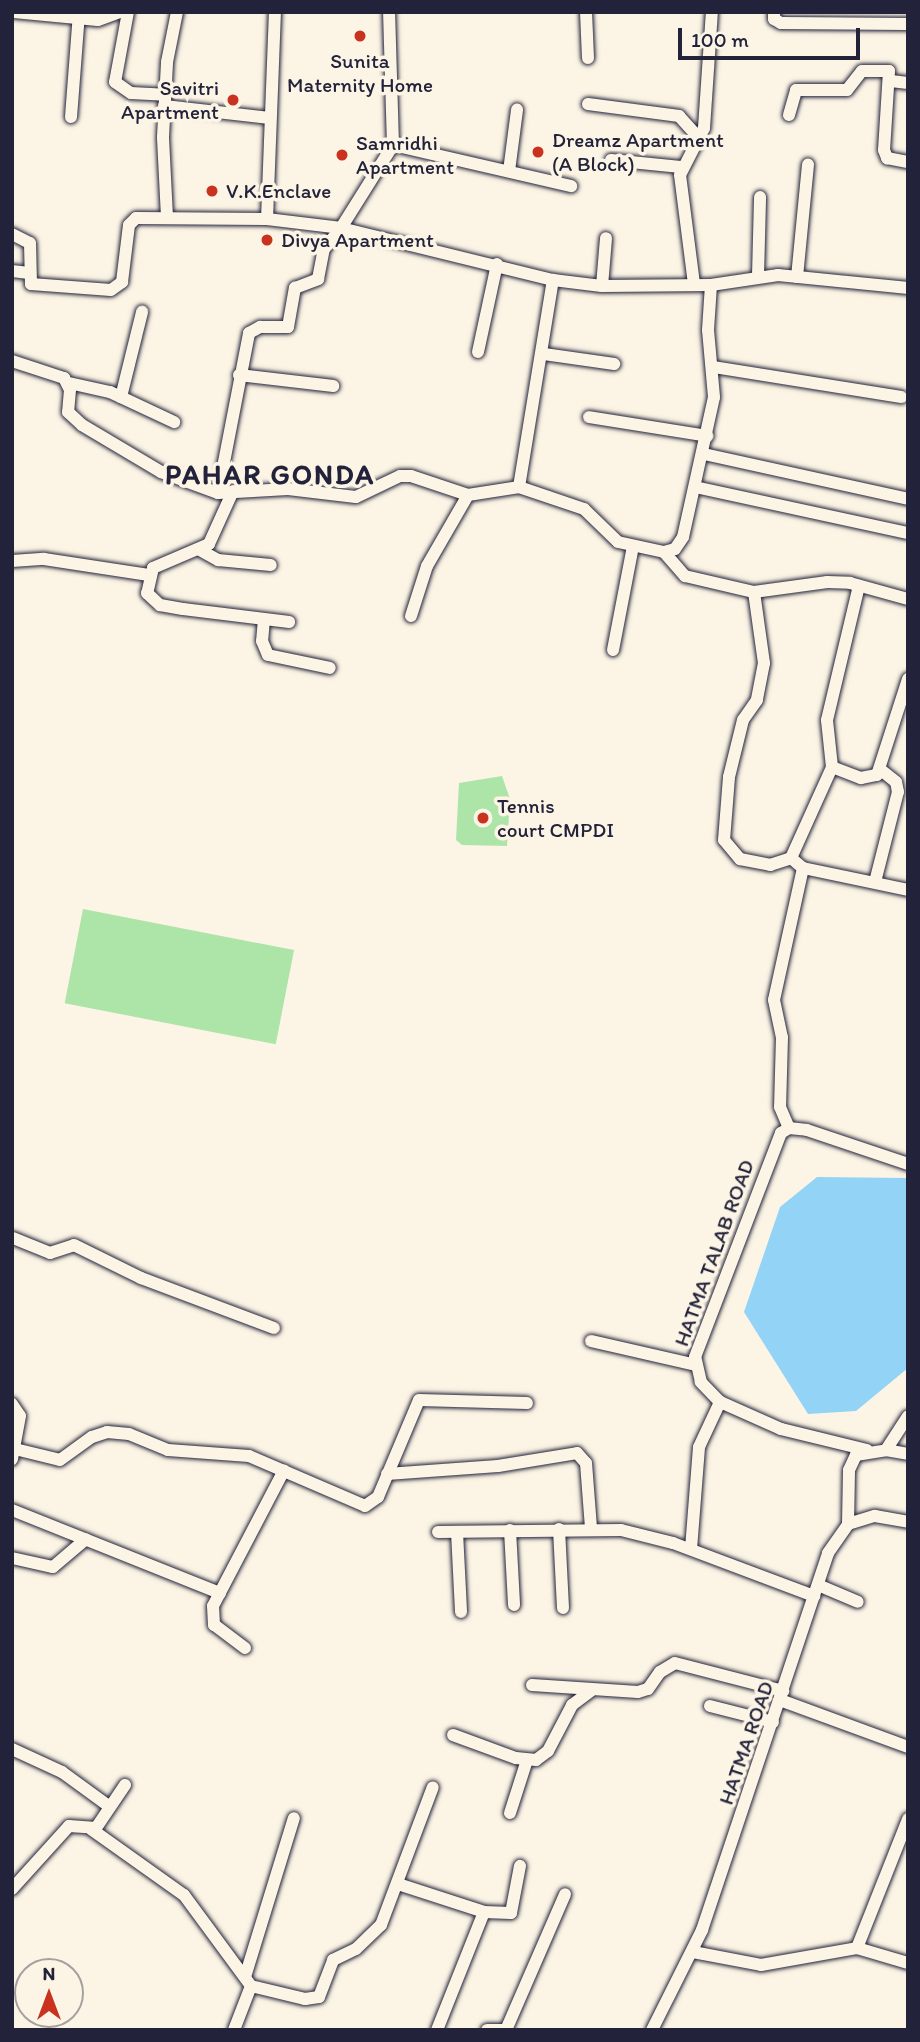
<!DOCTYPE html>
<style>
body{margin:0}
#map{position:relative;width:920px;height:2042px;overflow:hidden;background:#fcf5e5;font-family:Itim,sans-serif}
div>[style]{position:absolute}
[style*='--x']{left:calc(var(--x)*1px);top:calc(var(--y)*1px);width:calc(var(--w)*1px);rotate:calc(var(--a)*1deg)}
.green>*{inset:0;background:#ade5a9;transform-origin:0 0}
.water>*{inset:0;background:#93d3f5}
.roads{filter:drop-shadow(0 0 2px #22223b) drop-shadow(0 0 2px #22223b)}
.street>*{height:12px;margin:-6px;padding:0 6px;transform-origin:6px;border-radius:6px;background:#fcf5e5}
.dots>*{width:19px;height:19px;translate:-50% -50%;box-sizing:border-box;border:4px solid #fcf5e5;border-radius:50%}
span{translate:-50% -50%;white-space:nowrap;text-align:center;line-height:1.15;-webkit-text-stroke:7px #fcf5e5;paint-order:stroke}
.poi-label{font-size:21px;color:#22223b}
.right{translate:-100% -50%;text-align:right}
.left{translate:0 -50%;text-align:left}
.street-label{font-size:21px;color:#22223b}
.district-label{font-size:28px;color:#22223b;font-weight:700;letter-spacing:2px}
.frame{position:absolute;inset:0;border:14px solid #22223b;pointer-events:none}
.north{position:absolute;left:14px;top:1958px;width:70px;height:70px;box-sizing:border-box;background:#fcf5e5;border:2px solid #a5a1a1;border-radius:50%;rotate:0deg;font-size:19px;font-weight:700;line-height:28px;text-align:center;color:#22223b}
.north::after{content:'';display:block;margin:auto;width:24px;height:32px;background:#c8321e;clip-path:polygon(50% 0,100% 100%,50% 72%,0 100%)}
.scale{position:absolute;left:678px;top:28px;width:182px;height:32px;box-sizing:border-box;border:4px solid #22223b;border-top:0;padding-left:9px;font-size:21px;line-height:24px;white-space:nowrap;color:#22223b;-webkit-text-stroke:5px #fcf5e5;paint-order:stroke}
</style>
<div id="map">
<div class="green">
<i style="clip-path:polygon(502px 776px,510px 799px,507px 846px,462px 845px,456px 840px,459px 783px)"></i>
<i style="left:83px;top:909px;width:215px;height:96px;rotate:11deg"></i>
</div>
<div class="water">
<i style="clip-path:polygon(817px 1177px,908px 1178px,908px 1368px,856px 1411px,808px 1414px,744px 1312px,780px 1207px)"></i>
</div>
<div class="roads">
<div class="street">
<i style="--x:14;--y:12;--w:84;--a:5.4"></i>
<i style="--x:98;--y:20;--w:23;--a:-20"></i>
<i style="--x:128;--y:12;--w:71;--a:100.5"></i>
<i style="--x:115;--y:82;--w:19;--a:35"></i>
<i style="--x:131;--y:93;--w:34;--a:3"></i>
<i style="--x:586;--y:12;--w:46;--a:87.5"></i>
<i style="--x:774;--y:12;--w:7;--a:90"></i>
<i style="--x:774;--y:19;--w:8;--a:30"></i>
<i style="--x:781;--y:23;--w:127;--a:0.5"></i>
<i style="--x:891;--y:81;--w:17;--a:7"></i>
<i style="--x:588;--y:104;--w:92;--a:7.5"></i>
<i style="--x:679;--y:116;--w:30;--a:48"></i>
<i style="--x:164;--y:106;--w:107;--a:6.5"></i>
<i style="--x:789;--y:115;--w:26;--a:-74"></i>
<i style="--x:796;--y:90;--w:51;--a:0"></i>
<i style="--x:847;--y:90;--w:24;--a:-52"></i>
<i style="--x:862;--y:71;--w:27;--a:0"></i>
<i style="--x:889;--y:71;--w:79;--a:93.6"></i>
<i style="--x:884;--y:150;--w:9;--a:69"></i>
<i style="--x:887;--y:158;--w:21;--a:11"></i>
<i style="--x:71;--y:117;--w:104;--a:-85.6"></i>
<i style="--x:393;--y:145;--w:183;--a:13"></i>
<i style="--x:611;--y:160;--w:70;--a:5.7"></i>
<i style="--x:509;--y:171;--w:62;--a:-82.5"></i>
<i style="--x:167;--y:217;--w:80;--a:-92.9"></i>
<i style="--x:163;--y:137;--w:75;--a:-86.9"></i>
<i style="--x:167;--y:62;--w:51;--a:-78.7"></i>
<i style="--x:267;--y:219;--w:207;--a:-87.8"></i>
<i style="--x:12;--y:234;--w:20;--a:27"></i>
<i style="--x:30;--y:243;--w:41;--a:88.6"></i>
<i style="--x:31;--y:284;--w:80;--a:4.3"></i>
<i style="--x:111;--y:290;--w:14;--a:-36"></i>
<i style="--x:122;--y:282;--w:57;--a:-83"></i>
<i style="--x:129;--y:225;--w:10;--a:-45"></i>
<i style="--x:136;--y:218;--w:131;--a:0.4"></i>
<i style="--x:267;--y:219;--w:75;--a:6.9"></i>
<i style="--x:341;--y:228;--w:98;--a:-57.9"></i>
<i style="--x:393;--y:145;--w:133;--a:-91.7"></i>
<i style="--x:12;--y:271;--w:17;--a:7"></i>
<i style="--x:758;--y:276;--w:79;--a:-88.5"></i>
<i style="--x:797;--y:277;--w:113;--a:-84.4"></i>
<i style="--x:694;--y:284;--w:110;--a:-97.3"></i>
<i style="--x:680;--y:175;--w:53;--a:-62.9"></i>
<i style="--x:704;--y:128;--w:116;--a:-86.1"></i>
<i style="--x:602;--y:286;--w:48;--a:-85.2"></i>
<i style="--x:478;--y:352;--w:90;--a:-77.8"></i>
<i style="--x:544;--y:354;--w:71;--a:8.1"></i>
<i style="--x:12;--y:361;--w:55;--a:18.1"></i>
<i style="--x:64;--y:378;--w:13;--a:63"></i>
<i style="--x:70;--y:390;--w:22;--a:95"></i>
<i style="--x:68;--y:412;--w:19;--a:43"></i>
<i style="--x:82;--y:425;--w:92;--a:30.7"></i>
<i style="--x:161;--y:472;--w:61;--a:20.2"></i>
<i style="--x:218;--y:493;--w:70;--a:-3.3"></i>
<i style="--x:288;--y:489;--w:68;--a:6.7"></i>
<i style="--x:356;--y:497;--w:49;--a:-25.5"></i>
<i style="--x:400;--y:476;--w:11;--a:0"></i>
<i style="--x:411;--y:476;--w:60;--a:18.4"></i>
<i style="--x:714;--y:367;--w:190;--a:9.1"></i>
<i style="--x:239;--y:375;--w:95;--a:6.7"></i>
<i style="--x:69;--y:383;--w:42;--a:12.4"></i>
<i style="--x:110;--y:392;--w:71;--a:25.1"></i>
<i style="--x:121;--y:397;--w:88;--a:-76.1"></i>
<i style="--x:589;--y:417;--w:120;--a:9.1"></i>
<i style="--x:704;--y:454;--w:209;--a:12.4"></i>
<i style="--x:519;--y:487;--w:210;--a:-80.7"></i>
<i style="--x:695;--y:487;--w:218;--a:12.2"></i>
<i style="--x:233;--y:491;--w:58;--a:114.4"></i>
<i style="--x:209;--y:544;--w:61;--a:156.8"></i>
<i style="--x:153;--y:568;--w:26;--a:103"></i>
<i style="--x:147;--y:593;--w:18;--a:43"></i>
<i style="--x:160;--y:605;--w:23;--a:10"></i>
<i style="--x:183;--y:609;--w:107;--a:7"></i>
<i style="--x:218;--y:493;--w:163;--a:-79"></i>
<i style="--x:249;--y:333;--w:13;--a:-29"></i>
<i style="--x:260;--y:327;--w:28;--a:0"></i>
<i style="--x:288;--y:327;--w:40;--a:-80"></i>
<i style="--x:295;--y:288;--w:25;--a:-21"></i>
<i style="--x:318;--y:279;--w:31;--a:-79"></i>
<i style="--x:324;--y:249;--w:27;--a:-51"></i>
<i style="--x:341;--y:228;--w:218;--a:13.8"></i>
<i style="--x:553;--y:280;--w:49;--a:7"></i>
<i style="--x:602;--y:286;--w:109;--a:-0.5"></i>
<i style="--x:711;--y:285;--w:68;--a:-8.5"></i>
<i style="--x:778;--y:275;--w:131;--a:5.7"></i>
<i style="--x:200;--y:550;--w:21;--a:29"></i>
<i style="--x:218;--y:560;--w:53;--a:5.4"></i>
<i style="--x:664;--y:552;--w:32;--a:49"></i>
<i style="--x:685;--y:576;--w:71;--a:13.1"></i>
<i style="--x:754;--y:592;--w:74;--a:-7.8"></i>
<i style="--x:827;--y:582;--w:23;--a:2"></i>
<i style="--x:850;--y:583;--w:60;--a:15.4"></i>
<i style="--x:12;--y:561;--w:32;--a:-4"></i>
<i style="--x:44;--y:559;--w:106;--a:8.7"></i>
<i style="--x:754;--y:592;--w:72;--a:82"></i>
<i style="--x:764;--y:663;--w:38;--a:101"></i>
<i style="--x:757;--y:700;--w:24;--a:125"></i>
<i style="--x:743;--y:720;--w:59;--a:103.8"></i>
<i style="--x:729;--y:777;--w:63;--a:94.5"></i>
<i style="--x:724;--y:840;--w:25;--a:50"></i>
<i style="--x:740;--y:859;--w:31;--a:11"></i>
<i style="--x:770;--y:865;--w:22;--a:-18"></i>
<i style="--x:791;--y:858;--w:16;--a:40"></i>
<i style="--x:803;--y:868;--w:135;--a:102.4"></i>
<i style="--x:774;--y:1000;--w:38;--a:78"></i>
<i style="--x:782;--y:1037;--w:70;--a:91.6"></i>
<i style="--x:780;--y:1107;--w:23;--a:67"></i>
<i style="--x:411;--y:616;--w:52;--a:-72.3"></i>
<i style="--x:427;--y:566;--w:82;--a:-60"></i>
<i style="--x:468;--y:495;--w:52;--a:-8.9"></i>
<i style="--x:519;--y:487;--w:69;--a:18.7"></i>
<i style="--x:584;--y:509;--w:47;--a:44.1"></i>
<i style="--x:618;--y:542;--w:47;--a:12.3"></i>
<i style="--x:664;--y:552;--w:11;--a:-15"></i>
<i style="--x:675;--y:549;--w:14;--a:-56"></i>
<i style="--x:683;--y:537;--w:143;--a:-77.5"></i>
<i style="--x:714;--y:397;--w:67;--a:-95.1"></i>
<i style="--x:708;--y:330;--w:45;--a:-86.2"></i>
<i style="--x:264;--y:619;--w:22;--a:95"></i>
<i style="--x:262;--y:641;--w:15;--a:67"></i>
<i style="--x:268;--y:655;--w:63;--a:11.8"></i>
<i style="--x:613;--y:650;--w:106;--a:-79.1"></i>
<i style="--x:832;--y:767;--w:31;--a:21"></i>
<i style="--x:861;--y:778;--w:16;--a:-11"></i>
<i style="--x:877;--y:775;--w:101;--a:-72.1"></i>
<i style="--x:791;--y:858;--w:100;--a:-65.7"></i>
<i style="--x:832;--y:767;--w:47;--a:-96.1"></i>
<i style="--x:827;--y:720;--w:138;--a:-76.6"></i>
<i style="--x:803;--y:868;--w:107;--a:11.8"></i>
<i style="--x:875;--y:882;--w:93;--a:-75.7"></i>
<i style="--x:898;--y:792;--w:10;--a:-101"></i>
<i style="--x:896;--y:782;--w:19;--a:-141"></i>
<i style="--x:13;--y:1238;--w:40;--a:22"></i>
<i style="--x:50;--y:1253;--w:25;--a:-18"></i>
<i style="--x:74;--y:1245;--w:75;--a:26.2"></i>
<i style="--x:141;--y:1278;--w:142;--a:20.6"></i>
<i style="--x:591;--y:1341;--w:108;--a:12.9"></i>
<i style="--x:12;--y:1404;--w:14;--a:56"></i>
<i style="--x:20;--y:1416;--w:44;--a:100.5"></i>
<i style="--x:15;--y:1449;--w:46;--a:13.7"></i>
<i style="--x:60;--y:1460;--w:39;--a:-36"></i>
<i style="--x:92;--y:1437;--w:16;--a:-18"></i>
<i style="--x:107;--y:1432;--w:22;--a:5"></i>
<i style="--x:129;--y:1434;--w:42;--a:22.3"></i>
<i style="--x:168;--y:1450;--w:81;--a:4.2"></i>
<i style="--x:249;--y:1456;--w:126;--a:23.3"></i>
<i style="--x:365;--y:1506;--w:16;--a:-35"></i>
<i style="--x:378;--y:1497;--w:105;--a:-67.1"></i>
<i style="--x:419;--y:1400;--w:108;--a:1.6"></i>
<i style="--x:867;--y:1450;--w:89;--a:-166.3"></i>
<i style="--x:781;--y:1429;--w:67;--a:-156.1"></i>
<i style="--x:720;--y:1402;--w:28;--a:-134"></i>
<i style="--x:701;--y:1382;--w:26;--a:-103"></i>
<i style="--x:695;--y:1357;--w:240;--a:-69"></i>
<i style="--x:781;--y:1133;--w:9;--a:-32"></i>
<i style="--x:789;--y:1128;--w:18;--a:6"></i>
<i style="--x:807;--y:1130;--w:107;--a:18.6"></i>
<i style="--x:886;--y:1450;--w:22;--a:10"></i>
<i style="--x:387;--y:1474;--w:111;--a:-4.1"></i>
<i style="--x:498;--y:1466;--w:80;--a:-9.3"></i>
<i style="--x:577;--y:1453;--w:13;--a:48"></i>
<i style="--x:586;--y:1463;--w:65;--a:85.6"></i>
<i style="--x:12;--y:1510;--w:224;--a:21.8"></i>
<i style="--x:848;--y:1524;--w:54;--a:-88.9"></i>
<i style="--x:849;--y:1470;--w:17;--a:-65"></i>
<i style="--x:856;--y:1455;--w:30;--a:-9"></i>
<i style="--x:886;--y:1450;--w:40;--a:-57.1"></i>
<i style="--x:559;--y:1529;--w:79;--a:87.1"></i>
<i style="--x:510;--y:1530;--w:75;--a:86.9"></i>
<i style="--x:438;--y:1532;--w:183;--a:-0.6"></i>
<i style="--x:621;--y:1530;--w:54;--a:14"></i>
<i style="--x:673;--y:1543;--w:151;--a:20.6"></i>
<i style="--x:457;--y:1532;--w:80;--a:87.1"></i>
<i style="--x:691;--y:1549;--w:102;--a:-85.5"></i>
<i style="--x:699;--y:1447;--w:50;--a:-65"></i>
<i style="--x:12;--y:1558;--w:42;--a:12.4"></i>
<i style="--x:53;--y:1567;--w:43;--a:-40.3"></i>
<i style="--x:818;--y:1585;--w:43;--a:23"></i>
<i style="--x:245;--y:1648;--w:39;--a:-143"></i>
<i style="--x:214;--y:1625;--w:19;--a:-93"></i>
<i style="--x:213;--y:1606;--w:153;--a:-62.4"></i>
<i style="--x:532;--y:1685;--w:106;--a:3.8"></i>
<i style="--x:638;--y:1692;--w:10;--a:-17"></i>
<i style="--x:648;--y:1689;--w:21;--a:-55"></i>
<i style="--x:660;--y:1672;--w:17;--a:-31"></i>
<i style="--x:675;--y:1663;--w:112;--a:14.5"></i>
<i style="--x:780;--y:1700;--w:136;--a:20.2"></i>
<i style="--x:710;--y:1706;--w:65;--a:14.3"></i>
<i style="--x:453;--y:1735;--w:67;--a:20.1"></i>
<i style="--x:516;--y:1758;--w:20;--a:6"></i>
<i style="--x:536;--y:1760;--w:15;--a:-37"></i>
<i style="--x:548;--y:1751;--w:52;--a:-62.4"></i>
<i style="--x:572;--y:1705;--w:25;--a:-37"></i>
<i style="--x:12;--y:1749;--w:55;--a:24.7"></i>
<i style="--x:62;--y:1772;--w:59;--a:36.1"></i>
<i style="--x:510;--y:1813;--w:56;--a:-72.2"></i>
<i style="--x:91;--y:1829;--w:114;--a:35.4"></i>
<i style="--x:184;--y:1895;--w:113;--a:53.6"></i>
<i style="--x:398;--y:1884;--w:90;--a:18"></i>
<i style="--x:484;--y:1912;--w:127;--a:111.7"></i>
<i style="--x:12;--y:1889;--w:85;--a:-47.9"></i>
<i style="--x:69;--y:1826;--w:27;--a:4"></i>
<i style="--x:96;--y:1828;--w:52;--a:-56"></i>
<i style="--x:484;--y:1912;--w:27;--a:2"></i>
<i style="--x:511;--y:1913;--w:48;--a:-79.2"></i>
<i style="--x:857;--y:1948;--w:139;--a:-68.4"></i>
<i style="--x:693;--y:1952;--w:69;--a:10.8"></i>
<i style="--x:761;--y:1965;--w:97;--a:-10"></i>
<i style="--x:857;--y:1948;--w:53;--a:16.4"></i>
<i style="--x:245;--y:1977;--w:166;--a:-72.9"></i>
<i style="--x:234;--y:2030;--w:47;--a:-68.9"></i>
<i style="--x:251;--y:1986;--w:56;--a:13.5"></i>
<i style="--x:305;--y:1999;--w:14;--a:-8"></i>
<i style="--x:319;--y:1997;--w:40;--a:-69"></i>
<i style="--x:333;--y:1960;--w:25;--a:-26"></i>
<i style="--x:356;--y:1949;--w:35;--a:-44"></i>
<i style="--x:381;--y:1925;--w:147;--a:-69.4"></i>
<i style="--x:487;--y:2030;--w:15;--a:0"></i>
<i style="--x:506;--y:2030;--w:148;--a:-66.5"></i>
<i style="--x:652;--y:2030;--w:112;--a:-63.4"></i>
<i style="--x:702;--y:1930;--w:397;--a:-71.5"></i>
<i style="--x:828;--y:1553;--w:35;--a:-55"></i>
<i style="--x:848;--y:1524;--w:28;--a:-17"></i>
<i style="--x:875;--y:1516;--w:34;--a:10"></i>
</div>
</div>
<div class="dots">
<i style="left:360px;top:36px;background:#c8321e"></i>
<i style="left:233px;top:100px;background:#c8321e"></i>
<i style="left:538px;top:152px;background:#c8321e"></i>
<i style="left:342px;top:155px;background:#c8321e"></i>
<i style="left:212px;top:191px;background:#c8321e"></i>
<i style="left:267px;top:240px;background:#c8321e"></i>
<i style="left:483px;top:818px;background:#c8321e"></i>
</div>
<div class="poi-label">
<span style="left:360px;top:73px">Sunita<br>Maternity Home</span>
<span class="right" style="left:219px;top:100px">Savitri<br>Apartment</span>
<span class="left" style="left:552px;top:152px">Dreamz Apartment<br>(A Block)</span>
<span class="left" style="left:356px;top:155px">Samridhi<br>Apartment</span>
<span class="left" style="left:226px;top:191px">V.K.Enclave</span>
<span class="left" style="left:281px;top:240px">Divya Apartment</span>
<span class="left" style="left:497px;top:818px">Tennis<br>court CMPDI</span>
</div>
<div class="street-label">
<span style="left:714px;top:1253px;rotate:-70deg">HATMA TALAB ROAD</span>
<span style="left:746px;top:1743px;rotate:-71deg">HATMA ROAD</span>
</div>
<div class="district-label">
<span style="left:270px;top:474px">PAHAR GONDA</span>
</div>
<div class="frame"></div>
<div class="north">N</div>
<div class="scale">100 m</div>
</div>
